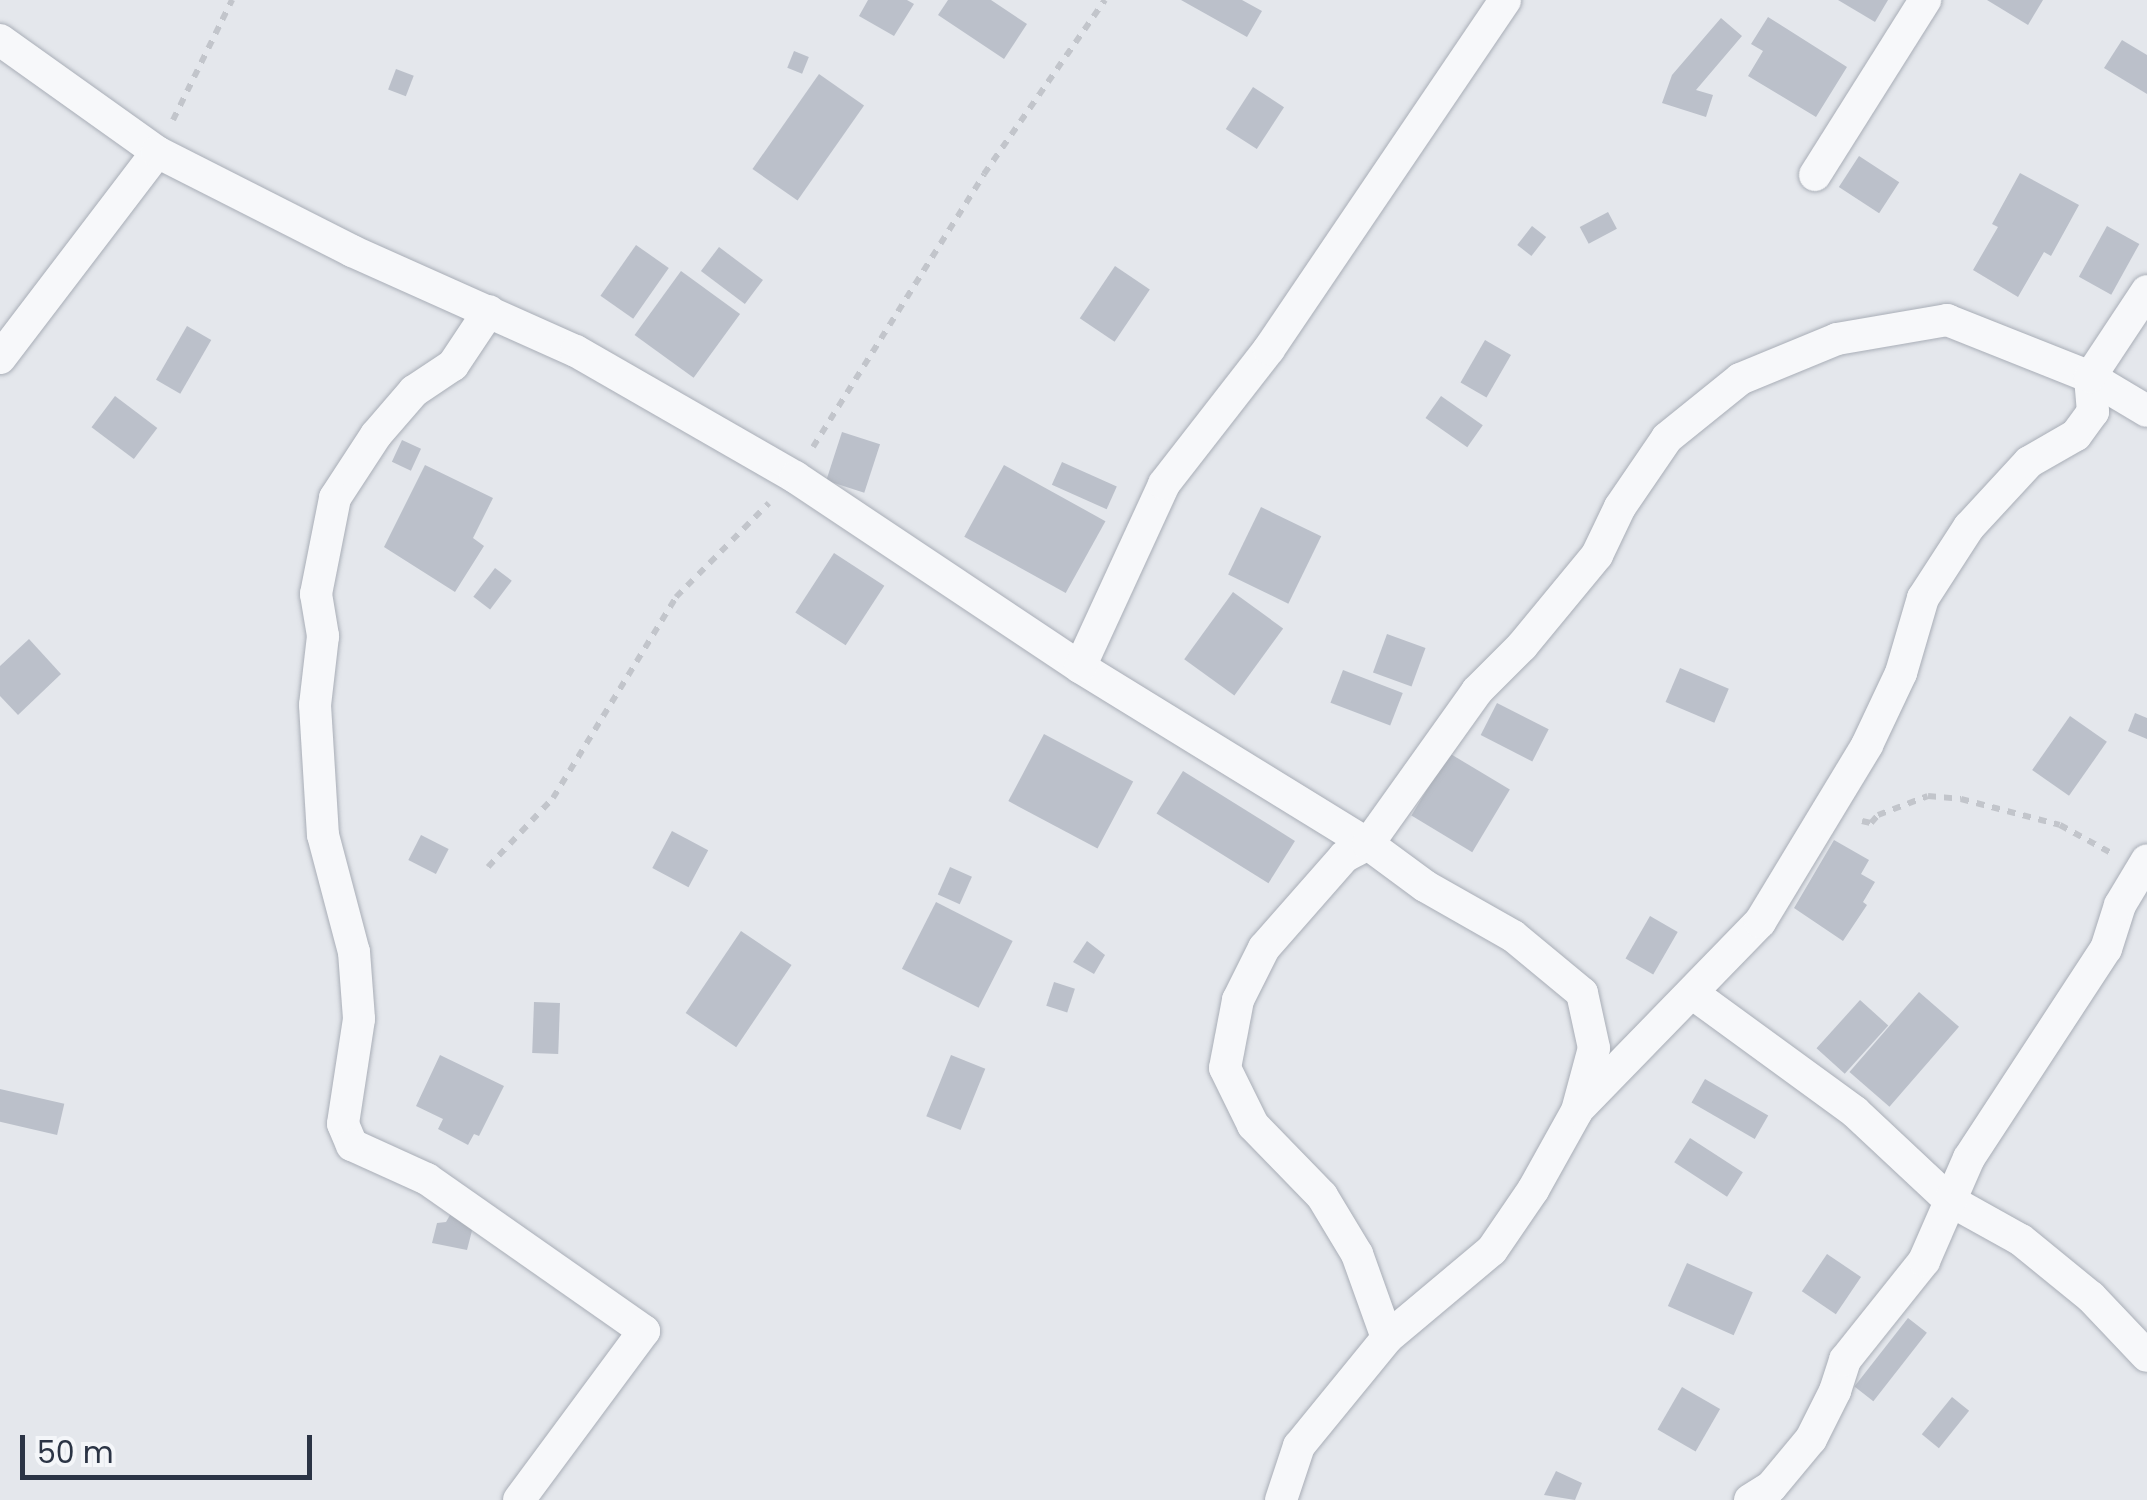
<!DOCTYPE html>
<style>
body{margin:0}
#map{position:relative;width:2147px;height:1500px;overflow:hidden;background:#e4e7ec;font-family:Poppins,sans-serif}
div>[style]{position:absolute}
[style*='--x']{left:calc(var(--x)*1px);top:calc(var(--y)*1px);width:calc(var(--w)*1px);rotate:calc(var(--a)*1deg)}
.building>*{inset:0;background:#bbc0ca;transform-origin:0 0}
.path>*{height:6px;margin-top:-3px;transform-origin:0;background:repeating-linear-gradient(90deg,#c2c5cb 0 8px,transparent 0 16px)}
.roads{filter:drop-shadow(0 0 2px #a9aeb7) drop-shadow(0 0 2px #a9aeb7)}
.street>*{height:32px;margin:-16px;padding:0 16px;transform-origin:16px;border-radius:16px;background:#f7f8fa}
span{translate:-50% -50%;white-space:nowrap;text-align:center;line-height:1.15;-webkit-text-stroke:9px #f4f6f9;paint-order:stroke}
.scale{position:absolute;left:20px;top:1435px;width:292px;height:45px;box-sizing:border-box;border:5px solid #2b3445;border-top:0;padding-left:12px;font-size:30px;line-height:35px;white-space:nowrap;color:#2b3445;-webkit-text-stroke:8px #f4f6f9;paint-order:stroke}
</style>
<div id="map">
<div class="building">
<i style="clip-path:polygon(868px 0,907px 0,914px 4px,894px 36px,859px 16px)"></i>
<i style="clip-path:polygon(948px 0,991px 0,1027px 24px,1004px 59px,938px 15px)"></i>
<i style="clip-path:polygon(1181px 0,1242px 0,1262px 11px,1247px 37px)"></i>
<i style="clip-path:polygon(1838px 0,1888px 0,1875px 22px)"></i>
<i style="clip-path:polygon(1987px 0,2043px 0,2028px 25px)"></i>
<i style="clip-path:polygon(1768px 17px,1847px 67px,1816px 117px,1748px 76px,1763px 51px,1751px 44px)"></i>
<i style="clip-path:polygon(1721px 18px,1742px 36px,1696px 90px,1713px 95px,1706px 117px,1662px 103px,1672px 75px)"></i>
<i style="clip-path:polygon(2122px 40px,2147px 55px,2147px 94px,2104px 68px)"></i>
<i style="left:794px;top:51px;width:16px;height:18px;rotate:22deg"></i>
<i style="left:396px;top:69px;width:19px;height:22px;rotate:21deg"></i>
<i style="left:819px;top:74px;width:55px;height:116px;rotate:35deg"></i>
<i style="left:1253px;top:87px;width:37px;height:50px;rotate:33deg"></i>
<i style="left:1859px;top:156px;width:48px;height:37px;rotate:33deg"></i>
<i style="clip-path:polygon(2020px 173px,2079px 205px,2051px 256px,2044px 252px,2018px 297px,1973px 270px,1998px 227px,1992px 224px)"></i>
<i style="left:1608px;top:212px;width:19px;height:32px;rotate:62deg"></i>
<i style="left:1532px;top:226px;width:18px;height:24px;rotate:38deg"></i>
<i style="left:2107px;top:226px;width:37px;height:58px;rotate:29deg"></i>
<i style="left:636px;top:245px;width:40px;height:62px;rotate:35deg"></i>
<i style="left:719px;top:247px;width:55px;height:30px;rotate:37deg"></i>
<i style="left:1115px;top:266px;width:42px;height:63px;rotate:34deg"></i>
<i style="left:681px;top:271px;width:73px;height:79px;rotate:36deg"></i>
<i style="left:187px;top:326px;width:28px;height:62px;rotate:30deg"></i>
<i style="left:1485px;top:340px;width:30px;height:49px;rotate:30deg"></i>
<i style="left:115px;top:396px;width:53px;height:39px;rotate:37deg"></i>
<i style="left:1441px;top:396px;width:51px;height:27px;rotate:35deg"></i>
<i style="left:842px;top:432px;width:40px;height:51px;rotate:18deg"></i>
<i style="left:402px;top:440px;width:21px;height:24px;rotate:25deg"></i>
<i style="left:1062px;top:462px;width:60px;height:25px;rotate:24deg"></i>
<i style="clip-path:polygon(425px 465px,493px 498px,473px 538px,484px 546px,455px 592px,384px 547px)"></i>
<i style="left:1004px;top:465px;width:116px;height:82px;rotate:29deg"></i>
<i style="left:1261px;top:507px;width:67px;height:75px;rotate:26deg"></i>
<i style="left:834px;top:553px;width:60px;height:71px;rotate:33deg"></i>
<i style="left:495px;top:568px;width:21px;height:36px;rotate:37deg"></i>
<i style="left:1233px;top:592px;width:62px;height:83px;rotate:36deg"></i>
<i style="left:1387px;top:634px;width:41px;height:41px;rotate:20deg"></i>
<i style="clip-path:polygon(29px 639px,61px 674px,18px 715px,0 696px,0 666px)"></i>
<i style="left:1680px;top:668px;width:53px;height:37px;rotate:23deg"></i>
<i style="left:1343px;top:670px;width:64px;height:35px;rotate:21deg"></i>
<i style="left:1497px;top:703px;width:58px;height:36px;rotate:27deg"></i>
<i style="clip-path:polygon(2135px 713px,2147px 718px,2147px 739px,2128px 731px)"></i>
<i style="left:2070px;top:716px;width:45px;height:66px;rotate:35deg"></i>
<i style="left:1044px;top:734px;width:101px;height:76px;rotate:28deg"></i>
<i style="left:1449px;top:753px;width:71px;height:73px;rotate:31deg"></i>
<i style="left:1183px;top:771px;width:132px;height:50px;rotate:32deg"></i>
<i style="left:672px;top:831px;width:41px;height:42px;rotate:28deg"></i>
<i style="left:421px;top:835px;width:31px;height:28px;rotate:27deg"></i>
<i style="clip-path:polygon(1834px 840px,1869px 860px,1861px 874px,1875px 882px,1863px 902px,1867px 905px,1843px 941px,1794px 908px)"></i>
<i style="left:950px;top:867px;width:24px;height:30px;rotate:24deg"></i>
<i style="left:936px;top:902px;width:86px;height:75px;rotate:27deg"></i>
<i style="left:1650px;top:916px;width:32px;height:49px;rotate:30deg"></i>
<i style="left:741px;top:931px;width:61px;height:99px;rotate:34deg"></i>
<i style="clip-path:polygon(1087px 941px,1105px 955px,1094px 974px,1073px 962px)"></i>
<i style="left:1054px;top:982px;width:22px;height:25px;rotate:18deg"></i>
<i style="left:1919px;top:992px;width:53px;height:106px;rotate:41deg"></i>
<i style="left:1860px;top:1000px;width:38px;height:65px;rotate:42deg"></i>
<i style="left:534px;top:1002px;width:26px;height:51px;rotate:2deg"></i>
<i style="clip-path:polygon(440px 1055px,504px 1086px,479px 1136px,474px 1134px,468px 1145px,438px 1129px,443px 1119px,416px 1106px)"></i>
<i style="left:951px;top:1055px;width:37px;height:66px;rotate:22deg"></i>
<i style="left:1705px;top:1079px;width:73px;height:27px;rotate:30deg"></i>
<i style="left:0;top:1089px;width:66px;height:32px;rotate:13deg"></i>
<i style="left:1690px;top:1138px;width:63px;height:29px;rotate:33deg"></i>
<i style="clip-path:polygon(450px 1215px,475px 1219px,467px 1250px,432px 1243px,437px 1223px,446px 1222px)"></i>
<i style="left:1827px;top:1254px;width:41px;height:45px;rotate:34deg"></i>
<i style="left:1687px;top:1263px;width:72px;height:47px;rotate:24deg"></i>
<i style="left:1908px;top:1318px;width:24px;height:87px;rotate:38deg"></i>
<i style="left:1682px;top:1387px;width:44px;height:49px;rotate:30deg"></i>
<i style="left:1952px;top:1397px;width:22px;height:48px;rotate:39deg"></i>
<i style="clip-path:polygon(1556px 1471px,1582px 1483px,1575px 1500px,1544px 1495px)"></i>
</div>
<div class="path">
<i style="--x:173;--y:120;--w:134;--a:-63.8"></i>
<i style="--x:813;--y:447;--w:322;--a:-57.9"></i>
<i style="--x:984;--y:174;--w:212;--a:-55.2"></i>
<i style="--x:1862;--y:821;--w:9;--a:13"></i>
<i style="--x:1871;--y:823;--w:11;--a:-49"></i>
<i style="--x:1878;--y:815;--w:53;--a:-20.8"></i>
<i style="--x:1928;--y:796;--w:33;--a:5"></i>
<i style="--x:1961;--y:799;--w:102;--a:14.7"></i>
<i style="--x:2060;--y:825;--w:58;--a:28.8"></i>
<i style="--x:488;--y:867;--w:95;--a:-46.7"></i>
<i style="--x:553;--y:798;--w:236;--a:-58.5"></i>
<i style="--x:676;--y:597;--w:132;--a:-45.3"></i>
</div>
<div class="roads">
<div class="street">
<i style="--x:0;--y:40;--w:193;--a:35.5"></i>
<i style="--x:157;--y:152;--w:259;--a:127.3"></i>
<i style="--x:157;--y:152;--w:219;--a:26.9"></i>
<i style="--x:352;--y:251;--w:245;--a:24.1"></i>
<i style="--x:576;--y:351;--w:253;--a:29.9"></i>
<i style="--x:795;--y:477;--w:343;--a:33.7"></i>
<i style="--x:1080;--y:667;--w:338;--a:31.6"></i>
<i style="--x:1368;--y:844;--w:27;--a:152"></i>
<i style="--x:1344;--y:857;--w:121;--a:131.3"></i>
<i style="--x:1264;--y:948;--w:58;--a:116.6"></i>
<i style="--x:1238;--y:1000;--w:69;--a:100.8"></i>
<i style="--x:1225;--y:1068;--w:64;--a:63.8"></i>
<i style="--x:1253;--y:1125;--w:99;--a:45.8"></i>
<i style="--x:1322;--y:1196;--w:68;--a:58.9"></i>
<i style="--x:1357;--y:1254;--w:89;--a:70.3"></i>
<i style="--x:1387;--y:1338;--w:137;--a:-40"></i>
<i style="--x:1492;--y:1250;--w:73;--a:-55.7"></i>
<i style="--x:1533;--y:1190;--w:90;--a:-60.9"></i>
<i style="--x:1577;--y:1111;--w:65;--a:-74.9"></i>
<i style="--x:1594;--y:1048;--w:56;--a:-102.3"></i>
<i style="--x:1582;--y:993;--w:89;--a:-140.4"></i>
<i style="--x:1513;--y:936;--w:101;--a:-150.4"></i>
<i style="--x:1425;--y:886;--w:71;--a:-143.6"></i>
<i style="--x:1368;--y:844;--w:188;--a:-54.5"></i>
<i style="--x:1477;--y:691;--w:64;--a:-45"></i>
<i style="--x:1522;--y:646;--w:118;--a:-50.5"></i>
<i style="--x:1597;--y:555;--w:53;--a:-64.4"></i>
<i style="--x:1620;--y:507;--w:83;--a:-55.7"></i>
<i style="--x:1667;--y:438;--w:94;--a:-38.9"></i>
<i style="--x:1740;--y:379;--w:105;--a:-22.4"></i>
<i style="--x:1837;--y:339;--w:112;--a:-9.8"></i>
<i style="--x:1947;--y:320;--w:154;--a:21.7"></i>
<i style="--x:2090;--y:377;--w:66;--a:30.8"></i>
<i style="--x:1815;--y:175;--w:207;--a:-57.8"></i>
<i style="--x:489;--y:311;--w:65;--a:123.7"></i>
<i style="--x:453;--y:365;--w:47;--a:146.3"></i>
<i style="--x:414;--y:391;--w:58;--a:130.8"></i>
<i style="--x:376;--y:435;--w:75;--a:123.1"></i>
<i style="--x:335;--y:498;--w:98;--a:101.2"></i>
<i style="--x:316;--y:594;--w:43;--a:80.5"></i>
<i style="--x:323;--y:636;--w:69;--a:96.6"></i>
<i style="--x:315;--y:705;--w:130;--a:86.5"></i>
<i style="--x:323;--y:835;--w:121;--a:75.2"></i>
<i style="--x:354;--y:952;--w:67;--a:85.7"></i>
<i style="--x:359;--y:1019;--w:106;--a:98.7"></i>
<i style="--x:343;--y:1124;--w:23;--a:67"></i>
<i style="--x:352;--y:1145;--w:82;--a:24.4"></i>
<i style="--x:427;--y:1179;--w:265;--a:35"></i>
<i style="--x:644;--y:1331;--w:210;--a:126.5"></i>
<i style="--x:1080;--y:667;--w:201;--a:-65.3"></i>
<i style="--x:1164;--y:484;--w:171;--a:-52.1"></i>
<i style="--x:1269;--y:349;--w:421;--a:-55.9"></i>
<i style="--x:1692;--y:993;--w:202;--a:36.1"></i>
<i style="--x:1855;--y:1112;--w:129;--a:43.1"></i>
<i style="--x:1949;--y:1200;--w:82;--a:29.1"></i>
<i style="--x:2021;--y:1240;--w:90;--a:39.2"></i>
<i style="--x:2091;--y:1297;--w:81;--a:46.5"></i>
<i style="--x:1581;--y:1106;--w:257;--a:-45.8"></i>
<i style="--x:1760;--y:922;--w:207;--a:-58.8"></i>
<i style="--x:1867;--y:745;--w:80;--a:-64.7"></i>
<i style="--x:1901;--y:673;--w:78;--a:-73.7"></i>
<i style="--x:1923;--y:598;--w:85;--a:-57.1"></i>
<i style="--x:1969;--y:527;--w:88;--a:-47.3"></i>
<i style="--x:2029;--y:462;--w:54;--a:-29.9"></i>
<i style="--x:2076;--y:435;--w:29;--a:-54"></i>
<i style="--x:2093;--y:412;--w:35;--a:-95"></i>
<i style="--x:2090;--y:377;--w:103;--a:-56.5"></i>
<i style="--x:1281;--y:1500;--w:57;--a:-71.6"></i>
<i style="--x:1299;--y:1446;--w:139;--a:-50.8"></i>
<i style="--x:1750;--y:1500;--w:25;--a:-32"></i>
<i style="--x:1771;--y:1487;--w:62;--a:-50.2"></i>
<i style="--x:1811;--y:1439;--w:54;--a:-63.4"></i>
<i style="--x:1835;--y:1391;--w:33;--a:-72"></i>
<i style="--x:1845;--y:1360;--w:127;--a:-51.4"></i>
<i style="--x:1924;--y:1261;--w:112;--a:-66.4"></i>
<i style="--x:1969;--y:1158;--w:250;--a:-56.8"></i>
<i style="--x:2106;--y:949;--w:46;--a:-72.3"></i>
<i style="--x:2120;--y:905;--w:52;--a:-59"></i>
</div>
</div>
<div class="scale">50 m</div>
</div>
